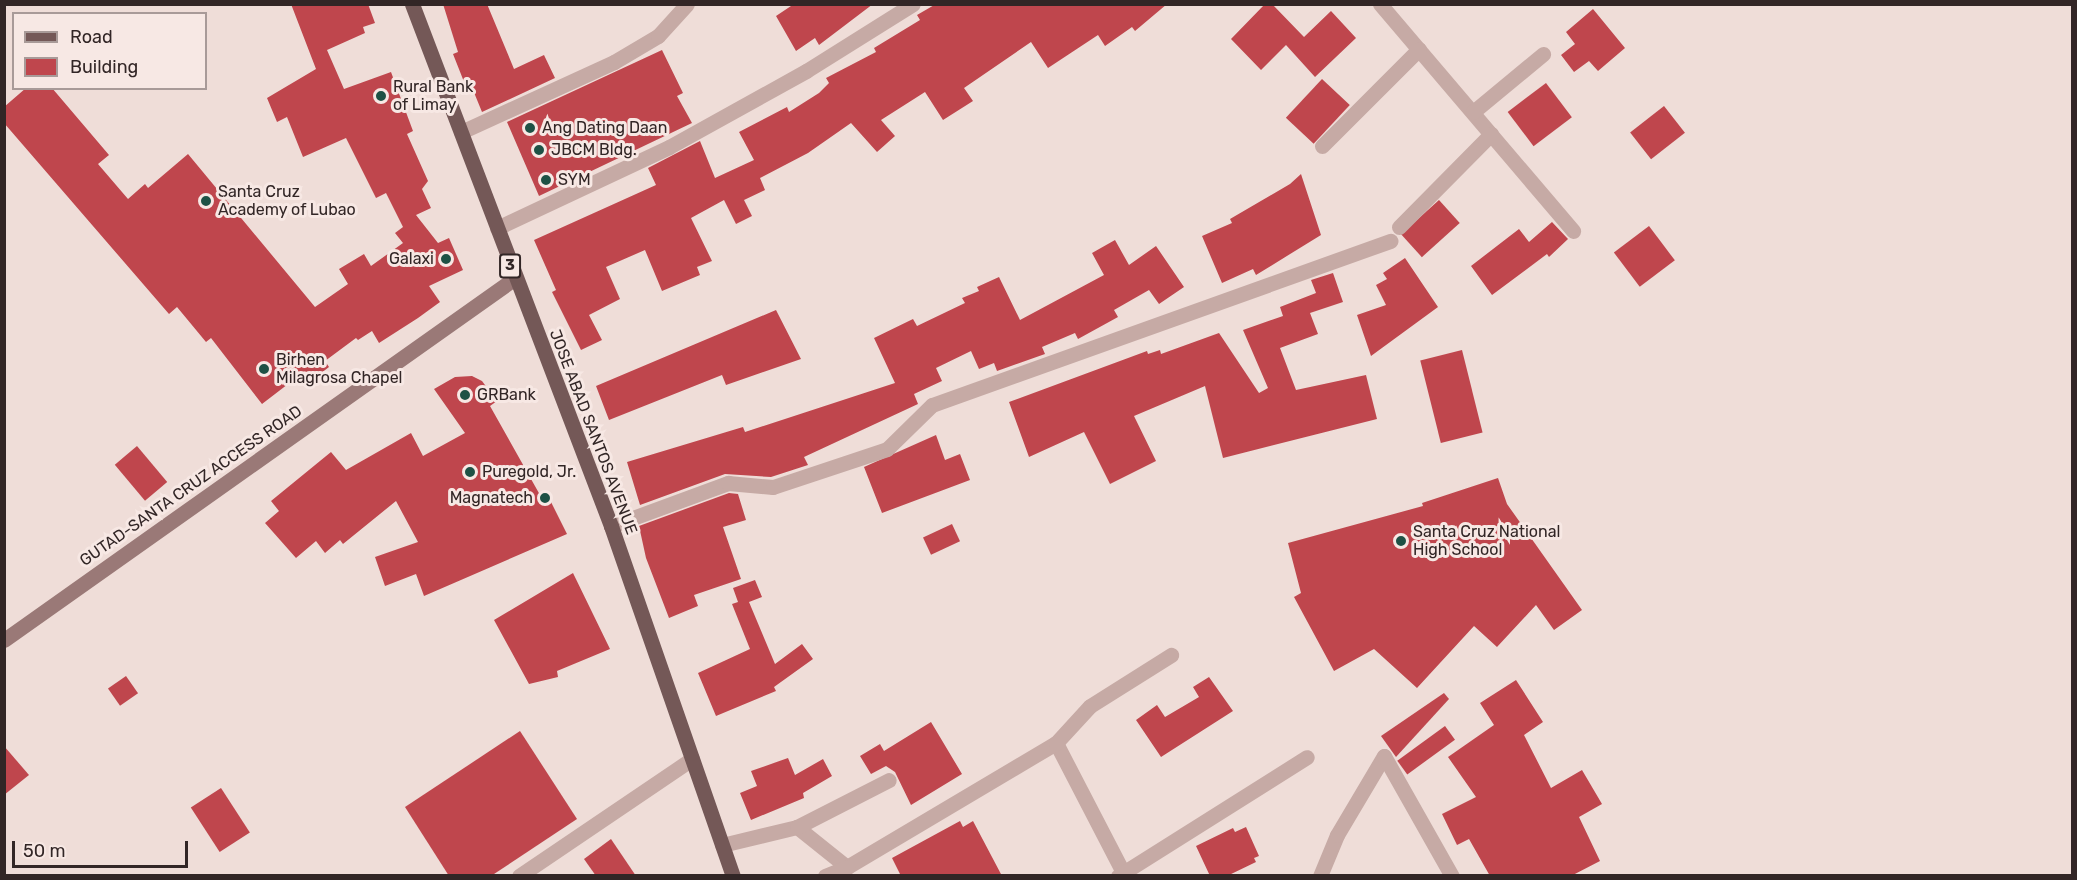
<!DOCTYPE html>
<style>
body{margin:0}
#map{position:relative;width:2077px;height:880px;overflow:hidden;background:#efddd8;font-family:Rubik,sans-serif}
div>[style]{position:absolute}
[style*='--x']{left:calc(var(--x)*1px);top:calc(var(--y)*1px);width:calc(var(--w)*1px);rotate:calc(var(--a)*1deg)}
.building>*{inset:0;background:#bf464d;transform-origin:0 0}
.minor>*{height:15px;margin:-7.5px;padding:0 7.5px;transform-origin:7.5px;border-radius:7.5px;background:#c6aaa5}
.secondary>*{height:15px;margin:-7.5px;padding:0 7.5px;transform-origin:7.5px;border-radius:7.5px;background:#9a7977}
.primary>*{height:15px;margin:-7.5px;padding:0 7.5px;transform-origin:7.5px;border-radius:7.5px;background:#745857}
.dots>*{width:16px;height:16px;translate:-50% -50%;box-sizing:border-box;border:3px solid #f7e8e4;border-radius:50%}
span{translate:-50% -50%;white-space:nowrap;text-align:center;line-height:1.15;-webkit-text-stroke:6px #f7e8e4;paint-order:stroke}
.shield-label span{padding:2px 4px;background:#f7e8e4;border:2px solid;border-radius:4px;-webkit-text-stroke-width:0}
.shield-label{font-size:15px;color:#322626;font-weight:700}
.poi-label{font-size:16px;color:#322626}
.left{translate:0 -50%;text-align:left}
.right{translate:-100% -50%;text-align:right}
.street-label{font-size:16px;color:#322626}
.frame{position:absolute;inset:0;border:6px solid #322626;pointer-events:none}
.legend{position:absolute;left:12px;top:12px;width:195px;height:78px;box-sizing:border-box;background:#f7e8e4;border:2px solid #a89a98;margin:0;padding:8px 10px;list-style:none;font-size:18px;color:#322626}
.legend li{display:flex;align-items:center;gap:12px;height:30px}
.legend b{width:30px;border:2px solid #a89a98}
.scale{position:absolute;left:12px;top:841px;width:176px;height:27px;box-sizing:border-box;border:3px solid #322626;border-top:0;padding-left:8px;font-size:18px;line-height:21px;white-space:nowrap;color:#322626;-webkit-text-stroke:4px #f7e8e4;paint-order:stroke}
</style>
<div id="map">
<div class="building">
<i style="clip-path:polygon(291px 4px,368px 4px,375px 23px,363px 27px,365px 33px,327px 50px,344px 89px,391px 72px,413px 131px,407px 134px,428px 181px,422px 189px,431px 208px,416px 215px,438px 243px,449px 238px,463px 270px,429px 286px,440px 302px,418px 318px,379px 343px,372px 331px,358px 340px,356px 338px,325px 361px,329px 367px,312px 380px,305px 371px,262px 404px,211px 338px,206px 342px,177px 307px,169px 314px,4px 123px,4px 107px,26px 88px,52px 88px,109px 155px,98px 164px,128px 199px,145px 184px,148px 188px,188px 154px,315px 307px,348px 284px,339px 269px,364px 254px,371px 266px,403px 243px,395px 233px,403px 227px,386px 193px,376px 198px,346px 138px,303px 157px,287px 117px,277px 122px,267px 98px,316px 69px)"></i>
<i style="clip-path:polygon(443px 4px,487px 4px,514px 69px,544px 55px,555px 78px,482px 112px,473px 90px,468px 92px,453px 54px,458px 52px)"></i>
<i style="clip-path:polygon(794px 4px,873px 4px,819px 45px,815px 38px,796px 51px,776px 16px)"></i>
<i style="clip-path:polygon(936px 4px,1167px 4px,1135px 31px,1132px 27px,1105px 46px,1098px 35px,1048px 68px,1031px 42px,964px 88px,973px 101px,943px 120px,925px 92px,881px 120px,895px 136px,877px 152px,851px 123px,808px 153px,760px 178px,765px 190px,744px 200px,752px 216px,736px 224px,724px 200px,691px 218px,712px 261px,697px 267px,700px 275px,662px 291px,645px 250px,606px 267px,620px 299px,589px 315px,602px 340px,581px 350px,552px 292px,556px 290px,534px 240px,656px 185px,648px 168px,700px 141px,715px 178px,754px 160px,739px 132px,787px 107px,789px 112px,819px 93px,829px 83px,826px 78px,876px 52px,874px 48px,920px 20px,917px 15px)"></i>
<i style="clip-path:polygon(1265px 4px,1272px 4px,1304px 37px,1331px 11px,1356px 38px,1315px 77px,1286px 45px,1261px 70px,1231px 39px)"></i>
<i style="clip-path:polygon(1593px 9px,1625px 48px,1598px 71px,1589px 61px,1574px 72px,1561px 55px,1575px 44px,1566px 32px)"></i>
<i style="clip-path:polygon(662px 50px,683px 93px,677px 96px,692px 123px,539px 196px,507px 122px)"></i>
<i style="left:1322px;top:79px;width:38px;height:53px;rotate:43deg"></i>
<i style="left:1546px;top:83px;width:43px;height:48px;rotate:53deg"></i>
<i style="left:1664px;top:106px;width:34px;height:43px;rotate:52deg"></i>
<i style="clip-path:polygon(1301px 174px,1321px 235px,1256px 275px,1253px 269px,1222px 283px,1202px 236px,1232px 223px,1230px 219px,1290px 184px)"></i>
<i style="left:1439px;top:200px;width:31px;height:51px;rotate:48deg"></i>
<i style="clip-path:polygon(1552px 222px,1568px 239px,1549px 257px,1547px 254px,1492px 295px,1471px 266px,1519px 229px,1529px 242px)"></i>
<i style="left:1649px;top:226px;width:43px;height:44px;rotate:53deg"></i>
<i style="clip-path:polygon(1115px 240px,1129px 265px,1156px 246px,1184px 287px,1159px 304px,1149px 290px,1114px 310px,1118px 317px,1078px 339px,1075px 333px,1042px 347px,1045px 354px,997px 371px,994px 363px,979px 369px,971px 351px,936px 368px,942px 381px,914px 394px,918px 404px,804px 457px,808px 465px,771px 477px,725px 474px,640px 505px,627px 462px,743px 427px,745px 432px,895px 383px,874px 338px,913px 319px,917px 326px,965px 303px,962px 298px,979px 291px,977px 287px,999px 277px,1020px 320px,1104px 275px,1092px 253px)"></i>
<i style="clip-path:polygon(1405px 258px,1438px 307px,1371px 356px,1357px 315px,1386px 305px,1376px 285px,1387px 279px,1383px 273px)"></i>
<i style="clip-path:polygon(1333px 273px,1343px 302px,1310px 313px,1318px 334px,1280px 348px,1296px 390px,1366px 375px,1377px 419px,1223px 458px,1205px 386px,1134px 416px,1156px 461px,1110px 484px,1084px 432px,1029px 457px,1009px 402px,1147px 351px,1148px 354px,1160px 350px,1161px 354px,1219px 333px,1259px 393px,1268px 388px,1243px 330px,1283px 316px,1280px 307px,1316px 293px,1311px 280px)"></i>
<i style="clip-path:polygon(776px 310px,801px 359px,726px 385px,722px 375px,609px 420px,596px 386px)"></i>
<i style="left:1462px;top:350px;width:85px;height:43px;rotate:76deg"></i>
<i style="clip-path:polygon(472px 376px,482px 381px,497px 401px,490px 406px,540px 495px,546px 492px,567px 534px,424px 596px,416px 574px,385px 586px,375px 557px,418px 542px,396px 501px,343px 544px,340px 540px,325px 553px,316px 541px,296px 558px,265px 523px,279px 511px,271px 501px,331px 452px,346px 470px,411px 433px,423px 456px,465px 433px,434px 389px,455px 377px)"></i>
<i style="clip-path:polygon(936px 435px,945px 460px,960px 454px,970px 480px,882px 513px,864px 467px)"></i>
<i style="left:137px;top:446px;width:47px;height:29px;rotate:50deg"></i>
<i style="clip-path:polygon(1498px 478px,1507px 504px,1582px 610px,1554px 630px,1536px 605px,1497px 647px,1474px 626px,1417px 688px,1374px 649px,1334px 671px,1294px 597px,1301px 593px,1288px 543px,1423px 506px,1422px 503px)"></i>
<i style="clip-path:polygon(729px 493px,738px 494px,746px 520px,723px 527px,741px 579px,694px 595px,698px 606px,669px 618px,646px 558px,639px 526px)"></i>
<i style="left:952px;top:524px;width:19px;height:32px;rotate:65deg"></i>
<i style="clip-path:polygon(573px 573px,610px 649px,557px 671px,558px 677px,529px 684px,494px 620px)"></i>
<i style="clip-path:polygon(755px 580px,762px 597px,749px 602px,775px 664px,802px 644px,813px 659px,774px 687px,776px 691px,716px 716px,698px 673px,750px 649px,732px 604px,738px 602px,733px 588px)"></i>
<i style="left:126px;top:676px;width:21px;height:22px;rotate:55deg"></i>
<i style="clip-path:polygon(1209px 677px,1233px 711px,1161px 757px,1136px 720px,1157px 705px,1165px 717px,1199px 697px,1193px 687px)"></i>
<i style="clip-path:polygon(1516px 680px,1543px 722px,1524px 735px,1551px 788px,1582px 770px,1602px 804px,1579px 817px,1600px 861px,1571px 876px,1490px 876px,1469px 839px,1457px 845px,1442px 814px,1476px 797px,1448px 757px,1494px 725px,1480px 703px)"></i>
<i style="clip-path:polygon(1444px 693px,1449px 699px,1396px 757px,1381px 736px)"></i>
<i style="clip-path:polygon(931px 722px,962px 774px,911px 805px,895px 772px,886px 766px,871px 774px,860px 756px,880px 744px,884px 751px)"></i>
<i style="left:1445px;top:726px;width:17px;height:59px;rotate:54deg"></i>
<i style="clip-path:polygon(520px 731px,577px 819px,491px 876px,449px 876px,405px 807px)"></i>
<i style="clip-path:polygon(4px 746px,29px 775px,4px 795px)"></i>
<i style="clip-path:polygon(788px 758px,795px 775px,823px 759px,832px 776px,803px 793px,804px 798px,751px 820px,740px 793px,757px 786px,751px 771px)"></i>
<i style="left:221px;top:788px;width:53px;height:36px;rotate:57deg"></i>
<i style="clip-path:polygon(960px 821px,963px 827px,973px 821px,1002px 876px,901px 876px,892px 858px)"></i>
<i style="clip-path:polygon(1246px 827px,1259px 856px,1254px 858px,1256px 862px,1227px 876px,1210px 876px,1196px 846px,1233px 828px,1235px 832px)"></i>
<i style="clip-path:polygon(611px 839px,636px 876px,596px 876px,584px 859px)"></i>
</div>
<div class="minor">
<i style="--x:1380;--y:4;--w:298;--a:49.6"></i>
<i style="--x:1473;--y:112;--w:91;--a:-39.6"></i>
<i style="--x:461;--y:132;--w:168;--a:-24.6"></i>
<i style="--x:614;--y:62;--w:51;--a:-30.6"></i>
<i style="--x:658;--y:36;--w:43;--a:-47.8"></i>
<i style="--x:1322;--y:146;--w:137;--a:-45"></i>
<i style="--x:1399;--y:227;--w:131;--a:-45.3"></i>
<i style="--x:497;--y:228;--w:190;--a:-25.2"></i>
<i style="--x:669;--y:147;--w:157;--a:-29"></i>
<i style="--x:806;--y:71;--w:126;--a:-32.1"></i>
<i style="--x:611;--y:526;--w:125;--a:-20.2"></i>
<i style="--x:728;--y:483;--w:45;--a:5.1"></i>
<i style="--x:773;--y:487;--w:120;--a:-18.4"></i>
<i style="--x:887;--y:449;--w:63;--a:-44.4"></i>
<i style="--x:932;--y:405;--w:487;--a:-19.7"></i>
<i style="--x:1056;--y:743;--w:145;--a:62.6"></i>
<i style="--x:797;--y:827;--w:64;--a:38.7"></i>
<i style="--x:847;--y:867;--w:243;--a:-30.7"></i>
<i style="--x:1056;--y:743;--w:50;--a:-47.4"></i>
<i style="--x:1090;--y:706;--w:96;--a:-32.2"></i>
<i style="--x:722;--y:845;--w:77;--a:-13.5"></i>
<i style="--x:797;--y:827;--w:103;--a:-27.1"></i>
<i style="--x:519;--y:876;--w:209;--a:-34.1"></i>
<i style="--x:825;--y:876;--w:24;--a:-22"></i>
<i style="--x:1118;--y:876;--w:223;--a:-32.2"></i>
<i style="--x:1320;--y:876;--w:44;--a:-67.5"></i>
<i style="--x:1337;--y:835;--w:92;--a:-59.3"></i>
<i style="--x:1384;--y:756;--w:138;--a:60.5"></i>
</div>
<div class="secondary">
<i style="--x:4;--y:640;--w:626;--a:-35.31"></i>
</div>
<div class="primary">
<i style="--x:412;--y:4;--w:559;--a:69.13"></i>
<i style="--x:611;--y:526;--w:371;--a:70.8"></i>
</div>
<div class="dots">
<i style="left:381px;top:96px;background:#1e5145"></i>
<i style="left:530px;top:128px;background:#1e5145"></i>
<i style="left:539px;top:150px;background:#1e5145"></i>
<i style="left:546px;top:180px;background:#1e5145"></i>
<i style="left:206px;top:201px;background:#1e5145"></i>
<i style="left:446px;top:259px;background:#1e5145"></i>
<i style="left:264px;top:369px;background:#1e5145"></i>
<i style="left:465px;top:395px;background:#1e5145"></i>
<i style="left:470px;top:472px;background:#1e5145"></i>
<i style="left:545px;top:498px;background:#1e5145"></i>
<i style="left:1401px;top:541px;background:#1e5145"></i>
</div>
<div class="shield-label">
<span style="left:510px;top:266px">3</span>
</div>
<div class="poi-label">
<span class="left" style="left:393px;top:96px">Rural Bank<br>of Limay</span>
<span class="left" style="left:542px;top:128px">Ang Dating Daan</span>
<span class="left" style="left:551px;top:150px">JBCM Bldg.</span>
<span class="left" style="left:558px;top:180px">SYM</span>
<span class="left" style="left:218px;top:201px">Santa Cruz<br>Academy of Lubao</span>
<span class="right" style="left:434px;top:259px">Galaxi</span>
<span class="left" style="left:276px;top:369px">Birhen<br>Milagrosa Chapel</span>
<span class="left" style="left:477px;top:395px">GRBank</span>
<span class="left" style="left:482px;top:472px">Puregold, Jr.</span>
<span class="right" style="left:533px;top:498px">Magnatech</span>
<span class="left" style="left:1413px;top:541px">Santa Cruz National<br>High School</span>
</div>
<div class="street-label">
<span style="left:593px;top:432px;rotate:69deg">JOSE ABAD SANTOS AVENUE</span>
<span style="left:191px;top:486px;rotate:-35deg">GUTAD-SANTA CRUZ ACCESS ROAD</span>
</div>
<div class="frame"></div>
<ul class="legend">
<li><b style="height:8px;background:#745857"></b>Road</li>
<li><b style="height:16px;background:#bf464d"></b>Building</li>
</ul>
<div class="scale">50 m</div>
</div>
